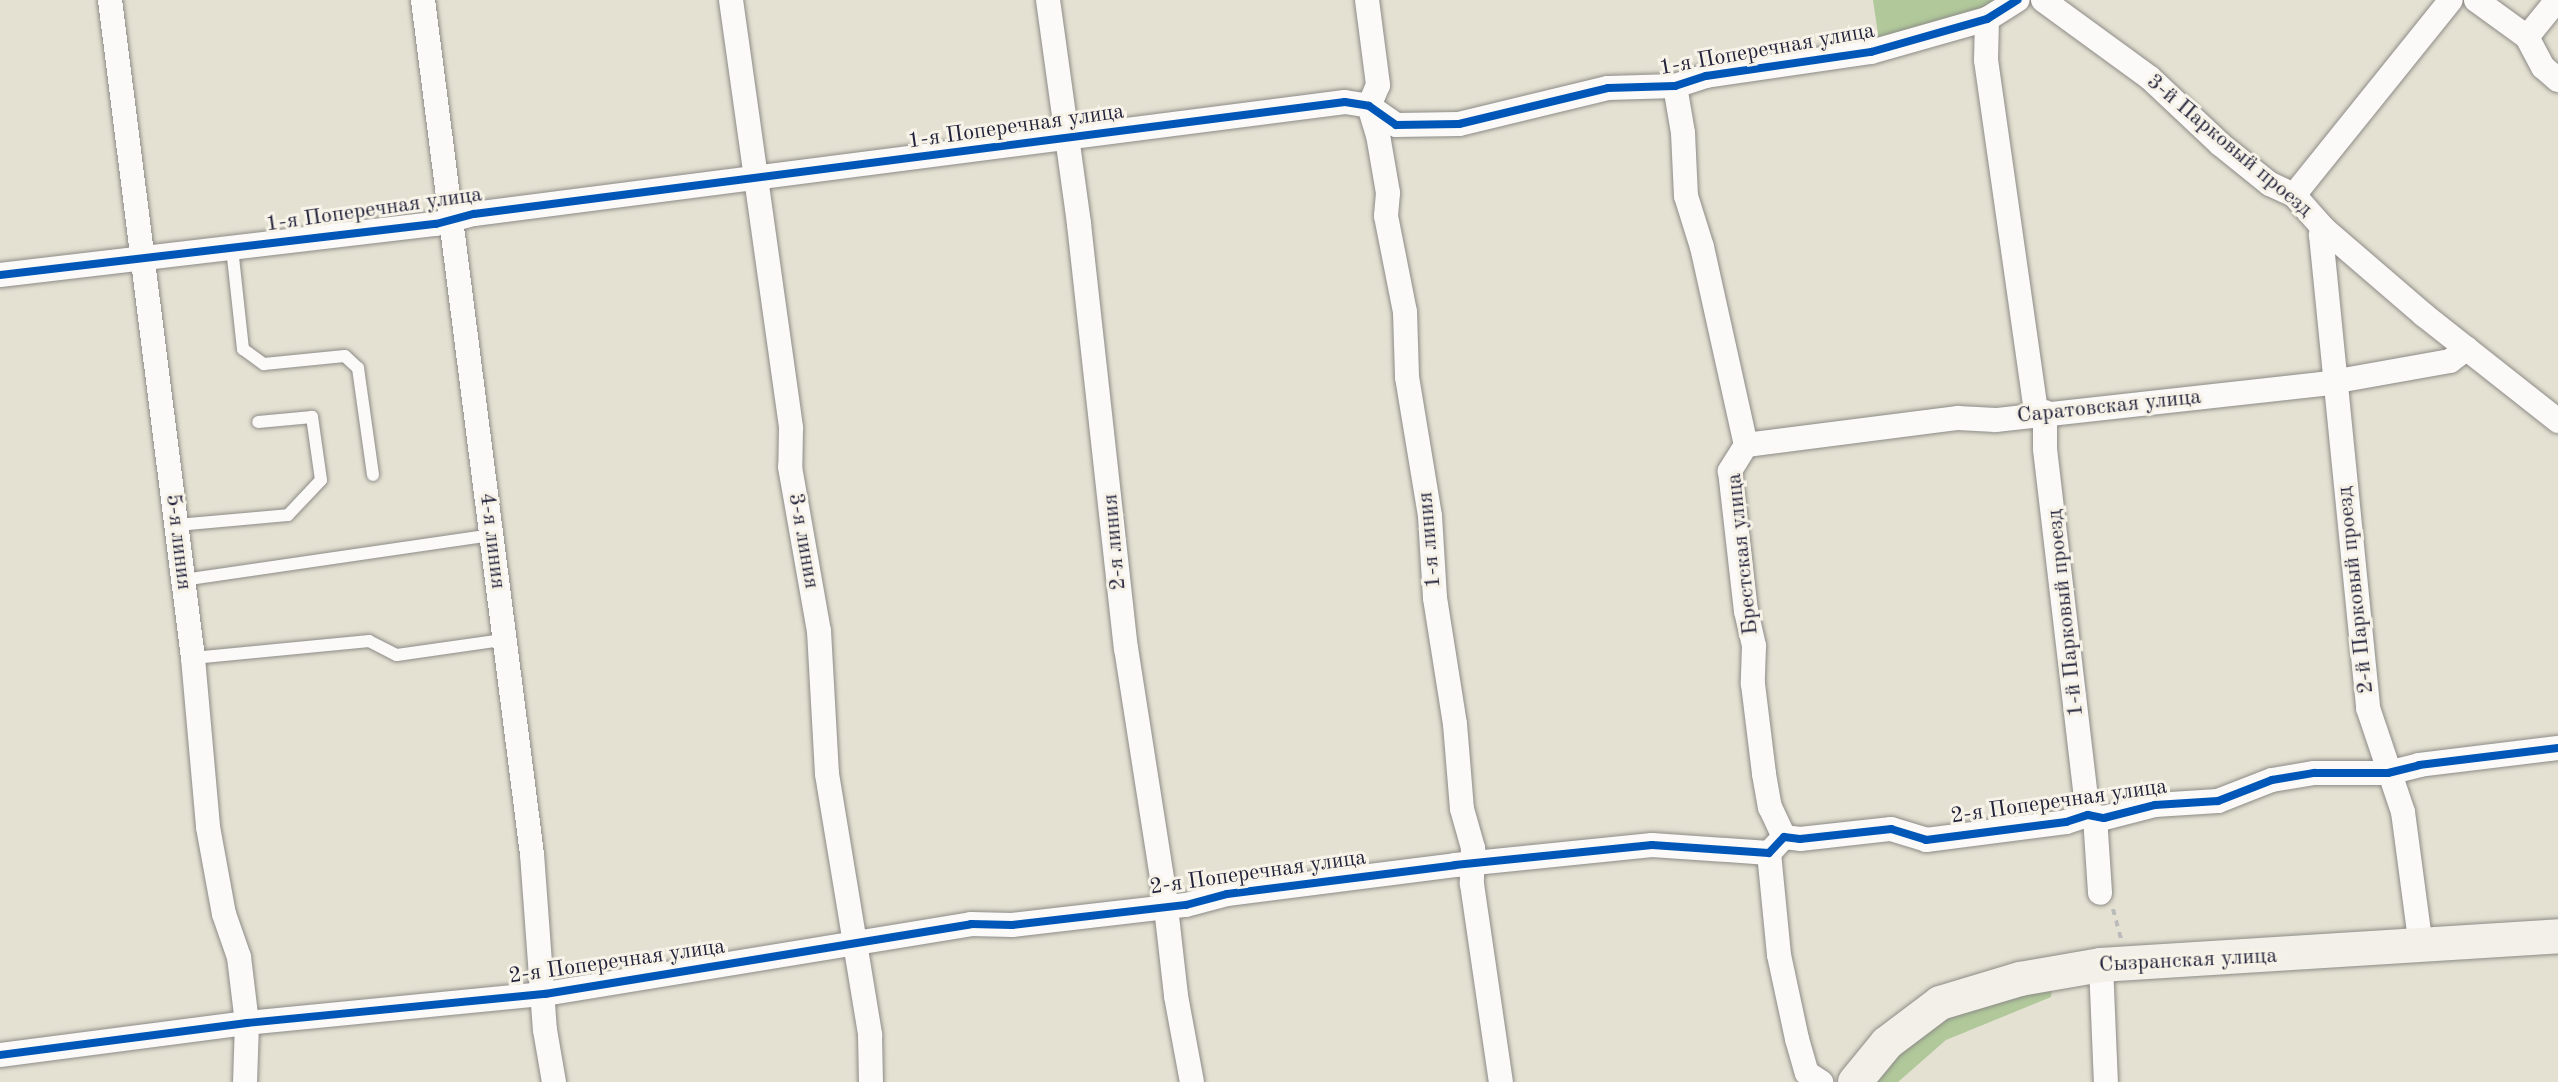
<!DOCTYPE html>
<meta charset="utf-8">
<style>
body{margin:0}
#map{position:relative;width:2558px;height:1082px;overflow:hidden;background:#e4e1d2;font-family:"Old Standard TT",serif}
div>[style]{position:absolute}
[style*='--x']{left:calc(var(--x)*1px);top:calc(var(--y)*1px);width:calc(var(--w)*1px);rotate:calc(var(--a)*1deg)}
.forest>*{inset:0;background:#b0c89a}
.path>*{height:4px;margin-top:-2px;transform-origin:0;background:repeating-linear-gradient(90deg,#bcbbbb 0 6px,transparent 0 12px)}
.roads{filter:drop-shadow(0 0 2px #8d8b87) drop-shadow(0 0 2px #8d8b87)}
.lane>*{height:12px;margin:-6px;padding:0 6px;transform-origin:6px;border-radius:6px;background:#fbfaf8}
.street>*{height:24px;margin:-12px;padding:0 12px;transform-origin:12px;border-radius:12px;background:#fbfaf8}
.secondary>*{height:34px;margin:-17px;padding:0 17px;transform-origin:17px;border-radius:17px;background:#f2f0e9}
.cycleway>*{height:8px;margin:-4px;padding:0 4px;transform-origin:4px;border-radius:4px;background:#0057b8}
span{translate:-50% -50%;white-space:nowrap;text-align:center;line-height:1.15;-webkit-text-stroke:6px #f7f3e8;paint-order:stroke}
.street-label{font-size:22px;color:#22223b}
</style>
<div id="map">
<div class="forest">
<i style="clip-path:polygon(1873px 0,2002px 0,1983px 15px,1879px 41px)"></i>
<i style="clip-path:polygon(2052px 986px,2051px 997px,1946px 1040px,1898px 1082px,1866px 1082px,1947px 1015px)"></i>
</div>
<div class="path">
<i style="--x:2113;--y:909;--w:31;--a:75"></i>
</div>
<div class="roads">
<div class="lane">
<i style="--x:232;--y:248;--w:102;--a:83.8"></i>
<i style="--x:243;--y:349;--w:26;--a:36"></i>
<i style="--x:264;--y:364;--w:81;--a:-5.6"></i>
<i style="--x:345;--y:356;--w:18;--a:43"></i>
<i style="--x:358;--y:368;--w:108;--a:82"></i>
<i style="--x:177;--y:525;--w:111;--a:-5.1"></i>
<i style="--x:288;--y:515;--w:48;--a:-46.7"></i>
<i style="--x:321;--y:480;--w:64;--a:-98.1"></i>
<i style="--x:312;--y:417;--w:54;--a:174.7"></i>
<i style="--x:183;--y:580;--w:312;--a:-8.3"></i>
<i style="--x:193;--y:658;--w:177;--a:-5.5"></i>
<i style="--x:369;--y:641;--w:31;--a:27"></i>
<i style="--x:397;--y:655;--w:107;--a:-8.1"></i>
</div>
<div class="street">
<i style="--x:110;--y:0;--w:663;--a:82.81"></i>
<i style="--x:193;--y:658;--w:170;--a:84.9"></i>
<i style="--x:208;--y:827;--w:88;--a:79.6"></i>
<i style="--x:224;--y:914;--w:46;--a:70.8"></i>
<i style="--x:239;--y:957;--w:66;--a:83.1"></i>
<i style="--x:247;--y:1023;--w:59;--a:91.9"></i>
<i style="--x:423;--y:0;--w:861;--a:82.73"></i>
<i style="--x:532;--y:854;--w:176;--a:85.8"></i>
<i style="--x:545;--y:1030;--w:53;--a:80.2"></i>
<i style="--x:731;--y:0;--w:432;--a:82"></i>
<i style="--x:791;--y:428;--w:39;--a:91"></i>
<i style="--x:790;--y:467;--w:167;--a:80"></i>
<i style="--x:819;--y:631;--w:143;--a:86.8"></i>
<i style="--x:827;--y:774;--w:265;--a:80.6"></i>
<i style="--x:870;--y:1035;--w:47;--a:88.8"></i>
<i style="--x:1048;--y:0;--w:226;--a:82.1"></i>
<i style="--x:1079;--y:224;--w:427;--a:83.7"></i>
<i style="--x:1126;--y:648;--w:245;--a:81.1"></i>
<i style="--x:1164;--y:890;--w:107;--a:83.5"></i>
<i style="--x:1176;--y:996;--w:87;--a:79.5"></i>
<i style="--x:1367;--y:0;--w:86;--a:82.6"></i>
<i style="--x:1378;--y:85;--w:23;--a:113"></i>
<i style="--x:1369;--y:106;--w:30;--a:73"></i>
<i style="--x:1378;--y:135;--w:59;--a:80.2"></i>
<i style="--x:1388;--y:193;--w:23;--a:95"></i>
<i style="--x:1386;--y:216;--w:98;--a:78.8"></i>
<i style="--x:1405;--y:312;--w:65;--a:88.2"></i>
<i style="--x:1407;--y:377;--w:141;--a:80.6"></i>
<i style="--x:1430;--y:516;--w:82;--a:86.5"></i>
<i style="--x:1435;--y:598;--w:128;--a:81"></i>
<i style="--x:1455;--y:724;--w:85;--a:85.3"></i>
<i style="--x:1462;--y:809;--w:41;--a:74.2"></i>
<i style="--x:1473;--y:848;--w:36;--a:92"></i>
<i style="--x:1472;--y:884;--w:200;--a:81.7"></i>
<i style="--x:2043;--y:0;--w:132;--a:36.1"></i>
<i style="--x:2150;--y:78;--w:96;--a:43.3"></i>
<i style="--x:2220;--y:144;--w:64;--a:38.7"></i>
<i style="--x:2270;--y:184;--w:26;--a:25"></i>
<i style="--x:2294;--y:195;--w:45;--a:48.6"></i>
<i style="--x:2324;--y:229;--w:132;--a:40.7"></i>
<i style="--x:2424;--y:315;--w:171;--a:38.3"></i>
<i style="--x:2476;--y:0;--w:63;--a:36"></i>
<i style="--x:2527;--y:37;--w:34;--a:62"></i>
<i style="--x:2543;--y:67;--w:20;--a:41"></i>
<i style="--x:1987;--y:19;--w:41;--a:91.4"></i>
<i style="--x:1986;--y:60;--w:357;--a:81.9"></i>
<i style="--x:2527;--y:37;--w:48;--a:-51"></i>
<i style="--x:1675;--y:86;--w:48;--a:80.3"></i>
<i style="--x:1683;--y:133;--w:63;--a:87.3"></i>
<i style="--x:1686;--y:196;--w:53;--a:72.6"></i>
<i style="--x:1702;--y:247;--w:203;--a:77.5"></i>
<i style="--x:1746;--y:445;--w:31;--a:122"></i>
<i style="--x:1730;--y:471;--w:141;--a:83.5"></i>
<i style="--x:1746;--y:611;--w:36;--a:77"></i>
<i style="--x:1754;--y:646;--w:38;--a:92"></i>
<i style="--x:1753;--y:684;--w:91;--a:83"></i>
<i style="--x:1764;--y:774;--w:34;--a:80"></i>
<i style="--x:1770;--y:807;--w:33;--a:65"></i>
<i style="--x:2294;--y:195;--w:250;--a:-51.2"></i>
<i style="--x:2324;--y:229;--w:7;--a:117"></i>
<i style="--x:2321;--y:235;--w:475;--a:84.3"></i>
<i style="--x:2368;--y:708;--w:110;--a:71.4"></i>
<i style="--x:2403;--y:812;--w:136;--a:82.4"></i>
<i style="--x:0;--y:275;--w:439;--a:-6.7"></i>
<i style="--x:436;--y:224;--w:39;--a:-15"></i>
<i style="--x:474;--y:214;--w:878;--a:-7.33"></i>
<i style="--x:1345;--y:102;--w:24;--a:9"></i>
<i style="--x:1369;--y:106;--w:33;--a:35"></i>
<i style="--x:1396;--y:125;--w:63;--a:-0.9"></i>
<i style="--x:1459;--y:124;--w:153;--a:-13.6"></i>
<i style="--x:1608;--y:88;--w:67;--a:-1.7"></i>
<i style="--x:1675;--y:86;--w:33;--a:-18"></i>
<i style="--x:1706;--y:76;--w:167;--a:-8.3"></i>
<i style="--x:1871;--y:52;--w:121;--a:-15.9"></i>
<i style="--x:1987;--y:19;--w:36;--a:-32"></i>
<i style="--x:2045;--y:412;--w:37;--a:90"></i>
<i style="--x:2045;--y:449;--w:369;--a:83.3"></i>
<i style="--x:1746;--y:445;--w:214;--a:-7.3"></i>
<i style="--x:1958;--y:418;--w:38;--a:3"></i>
<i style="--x:1996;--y:420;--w:327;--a:-6.3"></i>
<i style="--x:2321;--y:384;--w:131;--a:-10.1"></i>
<i style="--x:2450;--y:361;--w:21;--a:-37"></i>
<i style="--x:2095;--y:817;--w:76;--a:86.2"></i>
<i style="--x:1769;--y:853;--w:102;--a:84.4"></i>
<i style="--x:1779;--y:955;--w:86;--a:77.9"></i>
<i style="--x:1797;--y:1039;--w:35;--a:74"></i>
<i style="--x:1807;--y:1073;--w:17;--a:33"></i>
<i style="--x:2101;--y:965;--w:117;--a:87.6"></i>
<i style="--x:0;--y:1055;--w:249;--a:-7.4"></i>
<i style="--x:247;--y:1023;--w:299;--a:-5.6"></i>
<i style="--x:545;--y:994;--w:432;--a:-9.3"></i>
<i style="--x:971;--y:924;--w:41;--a:1.4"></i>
<i style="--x:1012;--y:925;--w:175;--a:-6.6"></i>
<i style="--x:1186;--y:905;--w:42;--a:-15"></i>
<i style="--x:1227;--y:894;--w:230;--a:-7.2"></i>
<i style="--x:1455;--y:865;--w:198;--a:-5.8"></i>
<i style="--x:1652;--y:845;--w:117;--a:3.9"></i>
<i style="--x:1769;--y:853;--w:22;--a:-47"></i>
<i style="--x:1784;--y:837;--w:16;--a:7"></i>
<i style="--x:1800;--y:839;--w:92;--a:-6.3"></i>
<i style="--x:1891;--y:829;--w:37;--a:17"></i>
<i style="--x:1926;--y:840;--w:141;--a:-7.3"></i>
<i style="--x:2066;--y:822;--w:23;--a:-18"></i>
<i style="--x:2088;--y:815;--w:16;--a:11"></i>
<i style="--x:2104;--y:818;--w:53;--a:-14.3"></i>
<i style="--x:2155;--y:805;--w:63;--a:-3.6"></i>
<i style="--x:2218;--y:801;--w:58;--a:-21.3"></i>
<i style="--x:2272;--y:780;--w:43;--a:-9.5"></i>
<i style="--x:2314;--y:773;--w:74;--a:0"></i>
<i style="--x:2388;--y:773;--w:32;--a:-14"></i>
<i style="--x:2419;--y:765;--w:140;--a:-7"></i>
</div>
<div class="secondary">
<i style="--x:1855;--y:1082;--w:50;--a:-50.6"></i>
<i style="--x:1887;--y:1043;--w:66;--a:-37"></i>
<i style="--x:1940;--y:1003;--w:84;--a:-16.7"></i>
<i style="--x:2020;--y:979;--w:82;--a:-9.8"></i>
<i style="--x:2101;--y:965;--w:458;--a:-3.6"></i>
</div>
</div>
<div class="cycleway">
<i style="--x:0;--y:275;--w:439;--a:-6.7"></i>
<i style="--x:436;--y:224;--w:39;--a:-15"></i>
<i style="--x:474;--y:214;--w:878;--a:-7.33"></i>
<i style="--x:1345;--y:102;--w:24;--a:9"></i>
<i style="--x:1369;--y:106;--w:33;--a:35"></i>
<i style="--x:1396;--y:125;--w:63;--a:-0.9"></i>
<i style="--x:1459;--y:124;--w:153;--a:-13.6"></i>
<i style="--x:1608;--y:88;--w:67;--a:-1.7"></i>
<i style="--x:1675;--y:86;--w:33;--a:-18"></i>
<i style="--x:1706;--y:76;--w:167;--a:-8.3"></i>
<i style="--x:1871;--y:52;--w:121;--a:-15.9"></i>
<i style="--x:1987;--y:19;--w:36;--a:-32"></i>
<i style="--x:0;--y:1055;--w:249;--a:-7.4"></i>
<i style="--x:247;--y:1023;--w:299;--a:-5.6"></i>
<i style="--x:545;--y:994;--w:432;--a:-9.3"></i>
<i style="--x:971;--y:924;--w:41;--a:1.4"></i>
<i style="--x:1012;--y:925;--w:175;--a:-6.6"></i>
<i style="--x:1186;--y:905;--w:42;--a:-15"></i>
<i style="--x:1227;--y:894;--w:230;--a:-7.2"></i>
<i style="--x:1455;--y:865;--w:198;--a:-5.8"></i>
<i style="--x:1652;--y:845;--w:117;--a:3.9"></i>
<i style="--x:1769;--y:853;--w:22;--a:-47"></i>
<i style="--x:1784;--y:837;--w:16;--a:7"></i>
<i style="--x:1800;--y:839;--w:92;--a:-6.3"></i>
<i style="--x:1891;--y:829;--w:37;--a:17"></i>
<i style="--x:1926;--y:840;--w:141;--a:-7.3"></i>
<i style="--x:2066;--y:822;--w:23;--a:-18"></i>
<i style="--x:2088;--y:815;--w:16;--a:11"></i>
<i style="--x:2104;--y:818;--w:53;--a:-14.3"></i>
<i style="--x:2155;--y:805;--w:63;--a:-3.6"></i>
<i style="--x:2218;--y:801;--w:58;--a:-21.3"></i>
<i style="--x:2272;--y:780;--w:43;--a:-9.5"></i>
<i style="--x:2314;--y:773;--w:74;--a:0"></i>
<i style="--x:2388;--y:773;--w:32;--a:-14"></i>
<i style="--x:2419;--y:765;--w:140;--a:-7"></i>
</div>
<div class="street-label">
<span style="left:1767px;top:50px;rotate:-10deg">1-я Поперечная улица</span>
<span style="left:1016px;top:127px;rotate:-8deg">1-я Поперечная улица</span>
<span style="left:2229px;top:146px;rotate:40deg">3-й Парковый проезд</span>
<span style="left:374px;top:210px;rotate:-8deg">1-я Поперечная улица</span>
<span style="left:2109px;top:407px;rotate:-6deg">Саратовская улица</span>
<span style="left:1430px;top:540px;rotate:-95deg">1-я линия</span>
<span style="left:492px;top:541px;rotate:83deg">4-я линия</span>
<span style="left:803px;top:541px;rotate:80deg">3-я линия</span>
<span style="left:178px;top:542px;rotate:83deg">5-я линия</span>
<span style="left:1115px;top:542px;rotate:-95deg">2-я линия</span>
<span style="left:1743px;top:554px;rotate:-96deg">Брестская улица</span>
<span style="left:2356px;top:590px;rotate:-96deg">2-й Парковый проезд</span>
<span style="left:2066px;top:613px;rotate:-96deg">1-й Парковый проезд</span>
<span style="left:2059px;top:802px;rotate:-8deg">2-я Поперечная улица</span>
<span style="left:1258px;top:873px;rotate:-8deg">2-я Поперечная улица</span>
<span style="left:2188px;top:961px;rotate:-3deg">Сызранская улица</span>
<span style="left:617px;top:962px;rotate:-8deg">2-я Поперечная улица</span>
</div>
</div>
